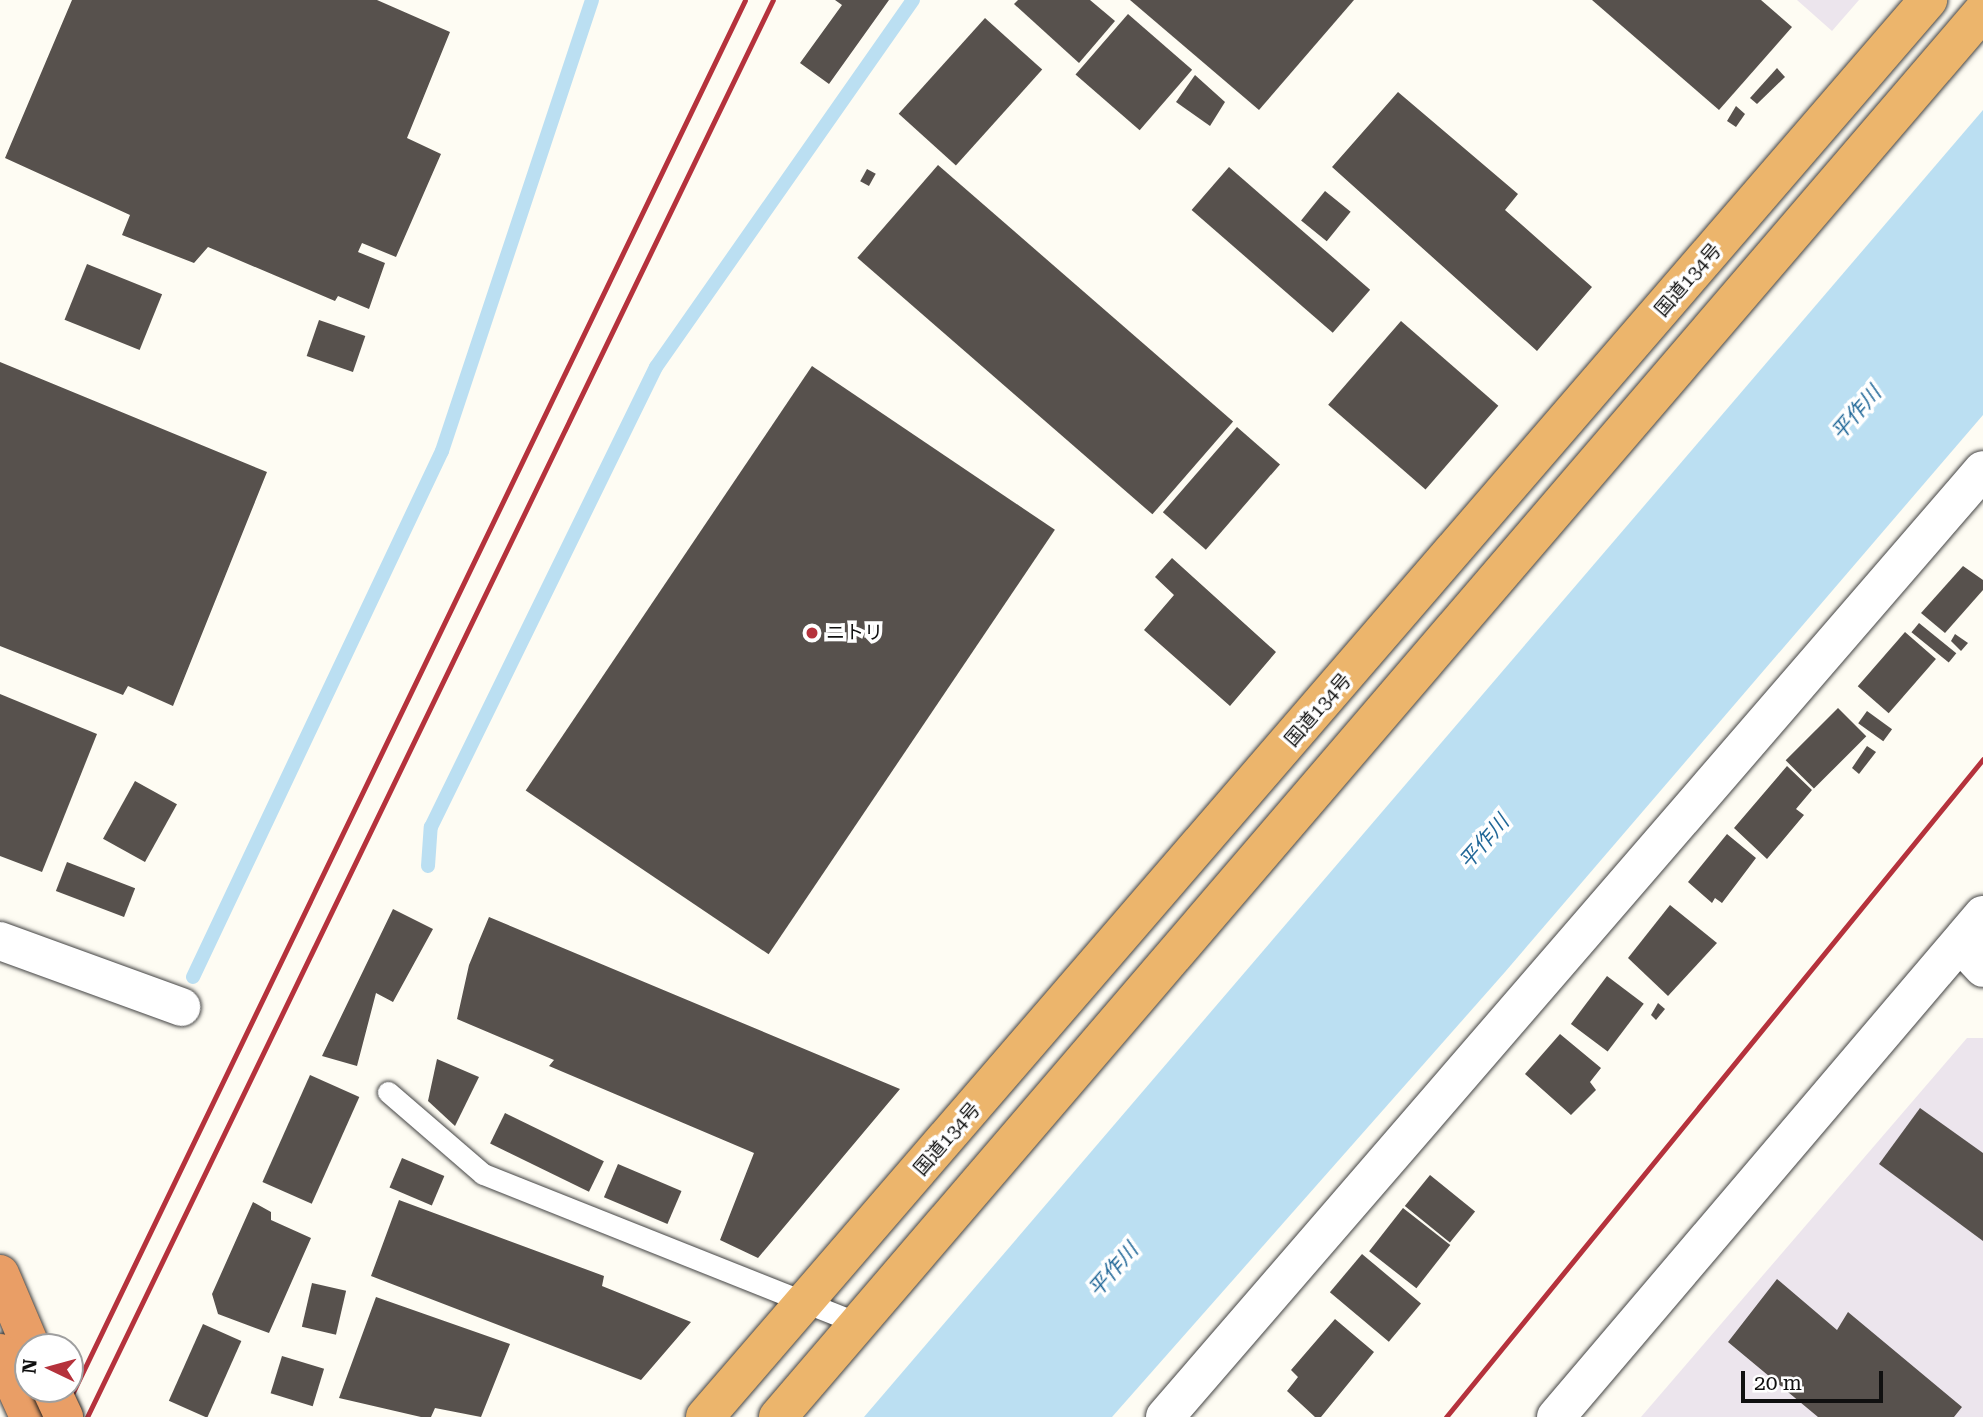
<!DOCTYPE html>
<meta charset="utf-8">
<style>
body{margin:0}
#map{position:relative;width:1983px;height:1417px;overflow:hidden;background:#fefcf3;font-family:"Roboto Serif","Noto Sans JP",serif}
div>[style]{position:absolute}
[style*='--x']{left:calc(var(--x)*1px);top:calc(var(--y)*1px);width:calc(var(--w)*1px);rotate:calc(var(--a)*1deg)}
.industrial>*{inset:0;background:#ece5ed}
.water>*{inset:0;background:#bbdff2}
.stream>*{height:14px;margin:-7px;padding:0 7px;transform-origin:7px;border-radius:7px;background:#bbdff2}
.building>*{inset:0;background:#57514d;transform-origin:0 0}
.roads{filter:drop-shadow(0 0 2px #434343) drop-shadow(0 0 2px #434343)}
.service>*{height:21px;margin:-10.5px;padding:0 10.5px;transform-origin:10.5px;border-radius:10.5px;background:#fff}
.minor>*{height:38px;margin:-19px;padding:0 19px;transform-origin:19px;border-radius:19px;background:#fff}
.tertiary>*{height:38px;margin:-19px;padding:0 19px;transform-origin:19px;border-radius:19px;background:#fff}
.trunk>*{height:38px;margin:-19px;padding:0 19px;transform-origin:19px;border-radius:19px;background:#ecb56c}
.motorway>*{height:38px;margin:-19px;padding:0 19px;transform-origin:19px;border-radius:19px;background:#e99e66}
.rail>*{height:5px;margin:-2.5px;padding:0 2.5px;transform-origin:2.5px;border-radius:2.5px;background:#b5323c}
.bridges{filter:drop-shadow(0 0 2px #212121) drop-shadow(0 0 2px #212121)}
.motorway-bridge>*{height:38px;margin:-19px;padding:0 19px;transform-origin:19px;border-radius:19px;background:#e99e66}
.dots>*{width:19px;height:19px;translate:-50% -50%;box-sizing:border-box;border:4px solid #fff;border-radius:50%}
span{translate:-50% -50%;white-space:nowrap;text-align:center;line-height:1.15;-webkit-text-stroke:7px #fff;paint-order:stroke}
.street-label{font-size:19px;color:#101010}
.poi-label{font-size:19px;color:#101010}
.left{translate:0 -50%;text-align:left}
.water-label{font-size:21px;color:#226898;font-style:italic}
.north{position:absolute;left:14px;top:1333px;width:70px;height:70px;box-sizing:border-box;background:#fff;border:2px solid #9f9f9f;border-radius:50%;rotate:275deg;font-size:19px;font-weight:700;line-height:28px;text-align:center;color:#101010}
.north::after{content:'';display:block;margin:auto;width:24px;height:32px;background:#b5323c;clip-path:polygon(50% 0,100% 100%,50% 72%,0 100%)}
.scale{position:absolute;left:1741px;top:1371px;width:142px;height:32px;box-sizing:border-box;border:4px solid #101010;border-top:0;padding-left:9px;font-size:21px;line-height:24px;white-space:nowrap;color:#101010;-webkit-text-stroke:5px #fff;paint-order:stroke}
</style>
<div id="map">
<div class="industrial">
<i style="clip-path:polygon(1797px 0,1859px 0,1832px 31px)"></i>
<i style="clip-path:polygon(1967px 1038px,1983px 1038px,1983px 1417px,1641px 1417px)"></i>
</div>
<div class="water">
<i style="clip-path:polygon(1983px 110px,1983px 415px,1505px 972px,1112px 1417px,864px 1417px)"></i>
</div>
<div class="stream">
<i style="--x:428;--y:866;--w:39;--a:-86"></i>
<i style="--x:431;--y:827;--w:512;--a:-63.94"></i>
<i style="--x:656;--y:367;--w:448;--a:-55"></i>
<i style="--x:193;--y:977;--w:582;--a:-64.67"></i>
<i style="--x:442;--y:451;--w:475;--a:-71.6"></i>
</div>
<div class="building">
<i style="clip-path:polygon(72px 0,377px 0,450px 32px,407px 138px,441px 154px,396px 257px,362px 243px,358px 252px,385px 263px,369px 309px,338px 296px,335px 301px,208px 247px,194px 263px,122px 235px,130px 215px,5px 158px)"></i>
<i style="clip-path:polygon(835px 0,889px 0,829px 84px,800px 63px,842px 5px)"></i>
<i style="clip-path:polygon(1018px 0,1090px 0,1115px 21px,1079px 63px,1014px 4px)"></i>
<i style="clip-path:polygon(1130px 0,1354px 0,1259px 110px)"></i>
<i style="clip-path:polygon(1592px 0,1761px 0,1792px 27px,1719px 110px)"></i>
<i style="left:1128px;top:14px;width:85px;height:80px;rotate:41deg"></i>
<i style="left:985px;top:18px;width:77px;height:129px;rotate:42deg"></i>
<i style="clip-path:polygon(1777px 68px,1785px 77px,1757px 104px,1750px 98px)"></i>
<i style="clip-path:polygon(1195px 75px,1225px 102px,1210px 126px,1176px 102px)"></i>
<i style="clip-path:polygon(1398px 92px,1518px 194px,1505px 210px,1592px 287px,1537px 351px,1332px 167px)"></i>
<i style="clip-path:polygon(1736px 106px,1745px 114px,1736px 127px,1727px 121px)"></i>
<i style="left:938px;top:165px;width:391px;height:123px;rotate:41deg"></i>
<i style="left:1229px;top:167px;width:187px;height:57px;rotate:41deg"></i>
<i style="left:867px;top:169px;width:10px;height:14px;rotate:29deg"></i>
<i style="left:1325px;top:191px;width:33px;height:38px;rotate:39deg"></i>
<i style="left:87px;top:264px;width:81px;height:60px;rotate:22deg"></i>
<i style="left:319px;top:320px;width:49px;height:38px;rotate:19deg"></i>
<i style="left:1401px;top:321px;width:129px;height:111px;rotate:41deg"></i>
<i style="clip-path:polygon(0 362px,267px 472px,173px 706px,128px 686px,123px 695px,0 646px)"></i>
<i style="left:812px;top:366px;width:293px;height:512px;rotate:34deg"></i>
<i style="left:1237px;top:427px;width:57px;height:113px;rotate:41deg"></i>
<i style="clip-path:polygon(1172px 558px,1276px 652px,1230px 706px,1144px 630px,1174px 595px,1155px 577px)"></i>
<i style="clip-path:polygon(1963px 566px,1983px 580px,1983px 590px,1945px 633px,1921px 613px)"></i>
<i style="left:1919px;top:623px;width:48px;height:12px;rotate:39deg"></i>
<i style="left:1905px;top:632px;width:41px;height:72px;rotate:41deg"></i>
<i style="clip-path:polygon(1955px 634px,1968px 643px,1961px 651px,1951px 641px)"></i>
<i style="clip-path:polygon(0 694px,97px 734px,42px 872px,0 856px)"></i>
<i style="left:1838px;top:708px;width:40px;height:74px;rotate:45deg"></i>
<i style="left:1867px;top:711px;width:31px;height:15px;rotate:36deg"></i>
<i style="clip-path:polygon(1867px 746px,1876px 752px,1859px 774px,1852px 768px)"></i>
<i style="clip-path:polygon(1787px 766px,1812px 790px,1796px 809px,1804px 815px,1767px 859px,1734px 828px)"></i>
<i style="left:135px;top:781px;width:48px;height:66px;rotate:29deg"></i>
<i style="clip-path:polygon(1727px 834px,1756px 858px,1722px 903px,1715px 898px,1712px 903px,1688px 882px)"></i>
<i style="left:67px;top:862px;width:73px;height:31px;rotate:21deg"></i>
<i style="clip-path:polygon(1670px 905px,1717px 943px,1668px 996px,1628px 958px)"></i>
<i style="clip-path:polygon(393px 909px,433px 929px,393px 1002px,376px 993px,357px 1066px,322px 1056px)"></i>
<i style="clip-path:polygon(489px 917px,900px 1089px,758px 1258px,720px 1240px,754px 1153px,549px 1066px,554px 1060px,457px 1019px,469px 965px)"></i>
<i style="left:1607px;top:976px;width:46px;height:60px;rotate:37deg"></i>
<i style="clip-path:polygon(1658px 1003px,1665px 1009px,1656px 1020px,1651px 1015px)"></i>
<i style="clip-path:polygon(1560px 1034px,1601px 1068px,1590px 1082px,1596px 1090px,1571px 1115px,1525px 1074px)"></i>
<i style="clip-path:polygon(437px 1059px,479px 1077px,455px 1126px,428px 1101px)"></i>
<i style="left:310px;top:1075px;width:54px;height:117px;rotate:24deg"></i>
<i style="clip-path:polygon(1920px 1108px,1983px 1153px,1983px 1241px,1879px 1164px)"></i>
<i style="left:505px;top:1113px;width:110px;height:34px;rotate:26deg"></i>
<i style="left:402px;top:1158px;width:46px;height:32px;rotate:23deg"></i>
<i style="left:618px;top:1164px;width:69px;height:36px;rotate:23deg"></i>
<i style="left:1430px;top:1175px;width:58px;height:40px;rotate:39deg"></i>
<i style="clip-path:polygon(399px 1200px,604px 1276px,602px 1286px,691px 1322px,641px 1380px,371px 1276px)"></i>
<i style="clip-path:polygon(253px 1202px,271px 1212px,271px 1220px,311px 1238px,269px 1333px,218px 1314px,212px 1294px)"></i>
<i style="left:1403px;top:1208px;width:60px;height:55px;rotate:38deg"></i>
<i style="left:1362px;top:1254px;width:77px;height:50px;rotate:40deg"></i>
<i style="clip-path:polygon(1777px 1279px,1837px 1330px,1848px 1312px,1962px 1407px,1954px 1417px,1818px 1417px,1728px 1342px)"></i>
<i style="left:312px;top:1283px;width:35px;height:45px;rotate:13deg"></i>
<i style="clip-path:polygon(376px 1297px,510px 1344px,481px 1417px,435px 1408px,431px 1417px,421px 1417px,339px 1398px)"></i>
<i style="clip-path:polygon(1335px 1319px,1374px 1352px,1321px 1417px,1315px 1417px,1287px 1391px,1298px 1377px,1291px 1370px)"></i>
<i style="left:203px;top:1324px;width:42px;height:84px;rotate:24deg"></i>
<i style="left:282px;top:1356px;width:44px;height:39px;rotate:17deg"></i>
</div>
<div class="roads">
<div class="service">
<i style="--x:388;--y:1092;--w:125;--a:40.8"></i>
<i style="--x:483;--y:1174;--w:405;--a:21.7"></i>
</div>
<div class="minor">
<i style="--x:0;--y:941;--w:193;--a:20"></i>
<i style="--x:1960;--y:943;--w:34;--a:47"></i>
<i style="--x:1165;--y:1417;--w:1251;--a:-49.18"></i>
</div>
<div class="tertiary">
<i style="--x:1556;--y:1417;--w:659;--a:-49.62"></i>
</div>
<div class="trunk">
<i style="--x:705;--y:1417;--w:1872;--a:-49.2"></i>
<i style="--x:778;--y:1417;--w:1852;--a:-49.4"></i>
</div>
<div class="motorway">
<i style="--x:0;--y:1274;--w:79;--a:67"></i>
<i style="--x:0;--y:1353;--w:70;--a:65.6"></i>
</div>
</div>
<div class="rail">
<i style="--x:61;--y:1417;--w:1573;--a:-64.23"></i>
<i style="--x:87;--y:1417;--w:1574;--a:-64.17"></i>
<i style="--x:1446;--y:1417;--w:849;--a:-50.78"></i>
</div>
<div class="bridges">
<div class="motorway-bridge">
<i style="--x:51;--y:1389;--w:31;--a:65"></i>
</div>
</div>
<div class="dots">
<i style="left:812px;top:633px;background:#b5323c"></i>
</div>
<div class="street-label">
<span style="left:1688px;top:280px;rotate:-49deg">国道134号</span>
<span style="left:1318px;top:710px;rotate:-49deg">国道134号</span>
<span style="left:947px;top:1139px;rotate:-49deg">国道134号</span>
</div>
<div class="poi-label">
<span class="left" style="left:826px;top:633px">ニトリ</span>
</div>
<div class="water-label">
<span style="left:1856px;top:413px;rotate:-49deg">平作川</span>
<span style="left:1484px;top:842px;rotate:-49deg">平作川</span>
<span style="left:1113px;top:1270px;rotate:-49deg">平作川</span>
</div>
<div class="north">N</div>
<div class="scale">20 m</div>
</div>
